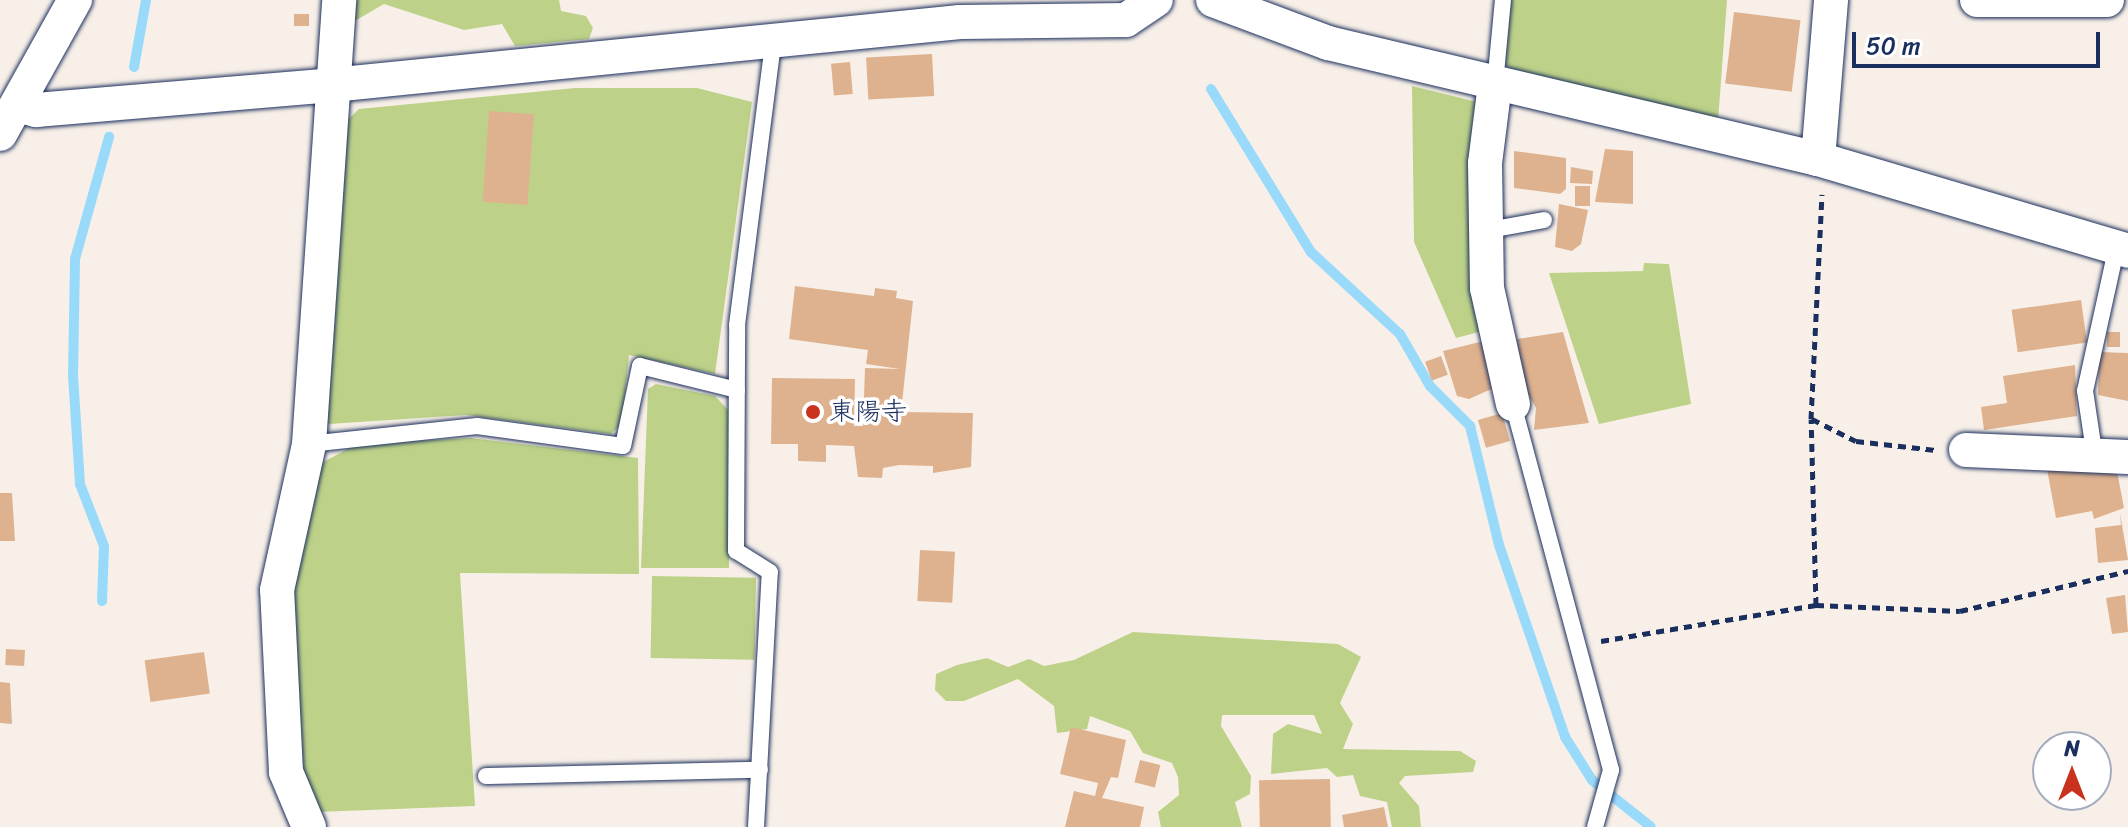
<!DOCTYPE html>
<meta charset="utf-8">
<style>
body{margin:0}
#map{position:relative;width:2128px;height:827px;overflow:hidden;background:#f8f0e8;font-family:Sriracha,"Klee One",sans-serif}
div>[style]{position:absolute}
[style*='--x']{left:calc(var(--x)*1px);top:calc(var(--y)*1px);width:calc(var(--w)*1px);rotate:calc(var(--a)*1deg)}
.green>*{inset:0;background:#bdd288;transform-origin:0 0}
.stream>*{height:10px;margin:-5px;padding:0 5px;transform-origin:5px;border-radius:5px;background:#99dafb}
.building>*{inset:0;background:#deb28e;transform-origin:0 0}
.path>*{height:5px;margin-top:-2.5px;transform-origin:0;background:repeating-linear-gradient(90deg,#1b2f5e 0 8px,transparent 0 14px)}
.roads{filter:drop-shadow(0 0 2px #1b2f5e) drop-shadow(0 0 2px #1b2f5e)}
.service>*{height:16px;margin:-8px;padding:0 8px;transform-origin:8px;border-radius:8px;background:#fff}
.minor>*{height:34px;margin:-17px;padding:0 17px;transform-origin:17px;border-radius:17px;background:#fff}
.dots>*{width:22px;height:22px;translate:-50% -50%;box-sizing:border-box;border:4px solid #fff;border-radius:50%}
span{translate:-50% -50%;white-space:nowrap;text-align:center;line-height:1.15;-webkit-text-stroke:7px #fff;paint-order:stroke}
.poi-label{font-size:26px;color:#1b2f5e}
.left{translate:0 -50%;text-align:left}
.north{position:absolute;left:2032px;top:731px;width:80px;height:80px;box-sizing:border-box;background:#fff;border:2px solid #a4acbf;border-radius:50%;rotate:0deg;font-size:22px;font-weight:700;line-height:32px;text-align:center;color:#1b2f5e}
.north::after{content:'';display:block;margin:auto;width:28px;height:36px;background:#c8321e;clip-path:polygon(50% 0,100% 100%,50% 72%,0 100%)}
.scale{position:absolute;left:1852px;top:32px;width:248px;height:36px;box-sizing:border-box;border:4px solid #1b2f5e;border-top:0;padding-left:10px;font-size:24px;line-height:28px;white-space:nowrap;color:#1b2f5e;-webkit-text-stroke:6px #fff;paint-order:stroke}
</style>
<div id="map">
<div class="green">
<i style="clip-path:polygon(347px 0,559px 0,561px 11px,586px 16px,593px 28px,589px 39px,515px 46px,502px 24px,464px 30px,384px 4px,348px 25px)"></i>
<i style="clip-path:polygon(1508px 0,1727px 0,1718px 121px,1512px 72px,1504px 61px)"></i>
<i style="clip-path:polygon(1412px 86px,1477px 102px,1479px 332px,1456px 338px,1414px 242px)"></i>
<i style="clip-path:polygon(575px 88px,697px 88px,752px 102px,715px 374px,629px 355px,622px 423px,611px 434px,466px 415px,329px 424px,318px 416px,340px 127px,359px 109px)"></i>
<i style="clip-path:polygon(1644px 263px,1669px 264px,1691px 404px,1599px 424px,1549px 273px,1643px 271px)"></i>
<i style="clip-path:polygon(656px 384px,715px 396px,729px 411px,729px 568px,641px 568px,648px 389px)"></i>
<i style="clip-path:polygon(471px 438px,638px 458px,639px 574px,460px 573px,475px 806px,316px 812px,299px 764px,290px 584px,314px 467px,357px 444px)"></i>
<i style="left:652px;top:576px;width:104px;height:82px;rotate:1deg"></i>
<i style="clip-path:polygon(1133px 632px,1338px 644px,1361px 657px,1340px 703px,1353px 724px,1343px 749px,1460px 751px,1476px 761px,1473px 772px,1405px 776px,1399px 783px,1419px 806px,1421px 827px,1392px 827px,1387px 802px,1360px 796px,1353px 775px,1337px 777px,1327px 768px,1271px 774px,1273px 734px,1288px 724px,1322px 734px,1314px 715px,1222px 715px,1221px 726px,1251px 776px,1250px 794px,1235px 802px,1242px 827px,1161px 827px,1158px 812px,1179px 795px,1178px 777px,1172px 763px,1143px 753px,1130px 731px,1090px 716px,1087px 729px,1057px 733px,1054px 706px,1018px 679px,964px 701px,946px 701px,935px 690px,936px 674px,957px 665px,987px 658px,1008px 667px,1029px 659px,1044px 666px,1074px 660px)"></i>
</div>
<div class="stream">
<i style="--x:134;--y:67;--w:68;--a:-79.8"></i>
<i style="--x:1211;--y:89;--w:191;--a:58.5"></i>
<i style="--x:1311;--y:252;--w:121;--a:42.7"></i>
<i style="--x:1400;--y:334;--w:60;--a:60"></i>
<i style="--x:1430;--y:386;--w:57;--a:45"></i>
<i style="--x:1470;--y:426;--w:122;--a:76.3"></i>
<i style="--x:1499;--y:545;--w:203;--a:71"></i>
<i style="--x:1565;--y:737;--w:51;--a:57.9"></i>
<i style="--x:1592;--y:780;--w:75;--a:38.5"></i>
<i style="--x:102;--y:601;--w:55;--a:-87.9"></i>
<i style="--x:104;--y:546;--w:66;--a:-111.2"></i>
<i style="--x:80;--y:484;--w:108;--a:-93.7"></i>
<i style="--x:73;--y:376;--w:117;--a:-89"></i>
<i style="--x:75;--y:259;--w:127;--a:-74.4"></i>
</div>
<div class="building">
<i style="left:1734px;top:12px;width:67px;height:72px;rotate:7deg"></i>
<i style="left:294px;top:14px;width:15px;height:12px"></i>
<i style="left:932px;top:54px;width:42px;height:66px;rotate:87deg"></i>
<i style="left:850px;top:62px;width:32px;height:19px;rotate:85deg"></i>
<i style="left:489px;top:111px;width:45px;height:91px;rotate:4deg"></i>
<i style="clip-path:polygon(1605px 149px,1633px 151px,1633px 204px,1595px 202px)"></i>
<i style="clip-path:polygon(1514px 151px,1566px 158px,1566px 189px,1560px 194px,1514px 188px)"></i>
<i style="clip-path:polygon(1571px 167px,1593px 171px,1592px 184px,1570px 183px)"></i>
<i style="left:1575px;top:186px;width:15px;height:20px"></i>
<i style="clip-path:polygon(1559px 204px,1588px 210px,1581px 244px,1572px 251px,1555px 247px)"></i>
<i style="clip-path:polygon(795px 286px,874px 296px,875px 288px,897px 291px,896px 298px,913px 301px,901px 412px,973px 413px,971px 467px,933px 473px,933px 466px,899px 465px,883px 468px,882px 478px,858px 477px,854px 446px,826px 445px,826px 462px,798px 461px,798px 444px,771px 444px,772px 378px,855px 379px,854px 426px,863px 426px,865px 368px,900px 369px,866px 364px,868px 350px,789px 339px)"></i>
<i style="left:2081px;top:300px;width:43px;height:70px;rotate:82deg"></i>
<i style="clip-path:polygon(1563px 332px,1589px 423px,1534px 430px,1536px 408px,1523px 385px,1517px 339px)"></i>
<i style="left:2107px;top:332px;width:13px;height:15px"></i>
<i style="clip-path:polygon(1484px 341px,1496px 387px,1469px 399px,1457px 396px,1443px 351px)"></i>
<i style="clip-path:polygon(2099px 352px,2128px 353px,2128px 401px,2098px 395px)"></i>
<i style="left:1441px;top:356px;width:20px;height:17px;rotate:70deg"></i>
<i style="clip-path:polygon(2075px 365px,2077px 416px,1984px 430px,1981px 407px,2007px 403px,2003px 376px)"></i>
<i style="left:1502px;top:413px;width:29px;height:25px;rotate:74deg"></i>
<i style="clip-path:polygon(2115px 461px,2124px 508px,2094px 519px,2092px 511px,2056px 518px,2047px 469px)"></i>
<i style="clip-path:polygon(0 493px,12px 493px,15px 541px,0 541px)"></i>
<i style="clip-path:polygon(2120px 513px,2128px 560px,2098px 563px,2095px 528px,2121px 525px)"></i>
<i style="left:920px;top:550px;width:35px;height:51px;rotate:3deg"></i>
<i style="clip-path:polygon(2125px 595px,2128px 632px,2112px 634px,2106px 598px)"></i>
<i style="left:6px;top:649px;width:19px;height:16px;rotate:3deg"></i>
<i style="left:204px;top:652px;width:42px;height:60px;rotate:82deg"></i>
<i style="clip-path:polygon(0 682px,10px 683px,12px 724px,0 723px)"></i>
<i style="clip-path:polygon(1071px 727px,1126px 740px,1118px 778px,1111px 777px,1102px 798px,1144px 807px,1140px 827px,1065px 827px,1074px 791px,1095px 796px,1098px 783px,1060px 774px)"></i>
<i style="left:1140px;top:760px;width:21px;height:23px;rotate:14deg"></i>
<i style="left:1330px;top:779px;width:48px;height:71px;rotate:89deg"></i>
<i style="clip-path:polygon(1384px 807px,1388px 827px,1344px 827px,1342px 815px)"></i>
</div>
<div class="path">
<i style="--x:1812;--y:419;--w:49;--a:26.6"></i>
<i style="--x:1856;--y:441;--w:80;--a:6.5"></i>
<i style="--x:1816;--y:605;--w:186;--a:-91.5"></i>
<i style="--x:1811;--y:419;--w:225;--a:-87.2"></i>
<i style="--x:1601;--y:641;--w:218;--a:-9.5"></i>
<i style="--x:1816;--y:605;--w:144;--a:2.4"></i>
<i style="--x:1960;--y:611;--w:173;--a:-13.4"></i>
</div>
<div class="roads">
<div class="service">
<i style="--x:1495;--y:84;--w:84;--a:-84.6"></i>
<i style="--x:1484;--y:231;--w:61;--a:-10.4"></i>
<i style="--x:1513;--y:404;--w:379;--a:75"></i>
<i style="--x:1611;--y:770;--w:59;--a:105.7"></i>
<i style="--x:309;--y:444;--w:169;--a:-6.1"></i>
<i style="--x:477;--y:426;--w:147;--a:7.8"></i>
<i style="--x:623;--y:446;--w:82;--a:-78"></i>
<i style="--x:640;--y:366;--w:100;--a:13.9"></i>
<i style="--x:2094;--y:451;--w:61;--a:-98.5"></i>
<i style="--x:2085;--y:391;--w:148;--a:-77.6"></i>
<i style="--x:486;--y:776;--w:274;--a:-1.3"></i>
<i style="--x:756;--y:827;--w:255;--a:-86.9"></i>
<i style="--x:770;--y:572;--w:40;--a:-148"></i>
<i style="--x:736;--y:551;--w:226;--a:-89.7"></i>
<i style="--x:737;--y:325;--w:289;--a:-82.7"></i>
</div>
<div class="minor">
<i style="--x:1213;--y:0;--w:123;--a:20.5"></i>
<i style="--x:1328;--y:43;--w:504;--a:13.32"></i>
<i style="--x:1818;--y:159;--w:323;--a:16.5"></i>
<i style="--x:1977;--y:0;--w:130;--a:0"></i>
<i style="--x:1495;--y:84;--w:80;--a:97.2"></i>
<i style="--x:1485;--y:163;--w:125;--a:89.1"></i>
<i style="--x:1487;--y:288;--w:119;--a:77.4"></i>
<i style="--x:17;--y:105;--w:20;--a:15"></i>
<i style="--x:36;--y:110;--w:297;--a:-4.8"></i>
<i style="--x:332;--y:85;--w:631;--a:-5.73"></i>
<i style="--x:960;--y:22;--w:166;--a:-0.7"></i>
<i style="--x:1126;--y:20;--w:36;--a:-34"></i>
<i style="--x:0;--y:134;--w:154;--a:-60.8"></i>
<i style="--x:1818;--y:159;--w:160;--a:-85.3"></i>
<i style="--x:1966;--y:450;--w:162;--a:2.5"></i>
<i style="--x:309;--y:827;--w:60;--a:-112.7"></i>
<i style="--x:286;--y:772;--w:182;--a:-92.8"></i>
<i style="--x:277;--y:590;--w:149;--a:-77.6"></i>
<i style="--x:309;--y:444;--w:445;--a:-86.1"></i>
</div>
</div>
<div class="dots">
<i style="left:813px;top:412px;background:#c8321e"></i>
</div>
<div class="poi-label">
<span class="left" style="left:829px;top:412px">東陽寺</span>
</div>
<div class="north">N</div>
<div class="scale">50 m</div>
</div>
